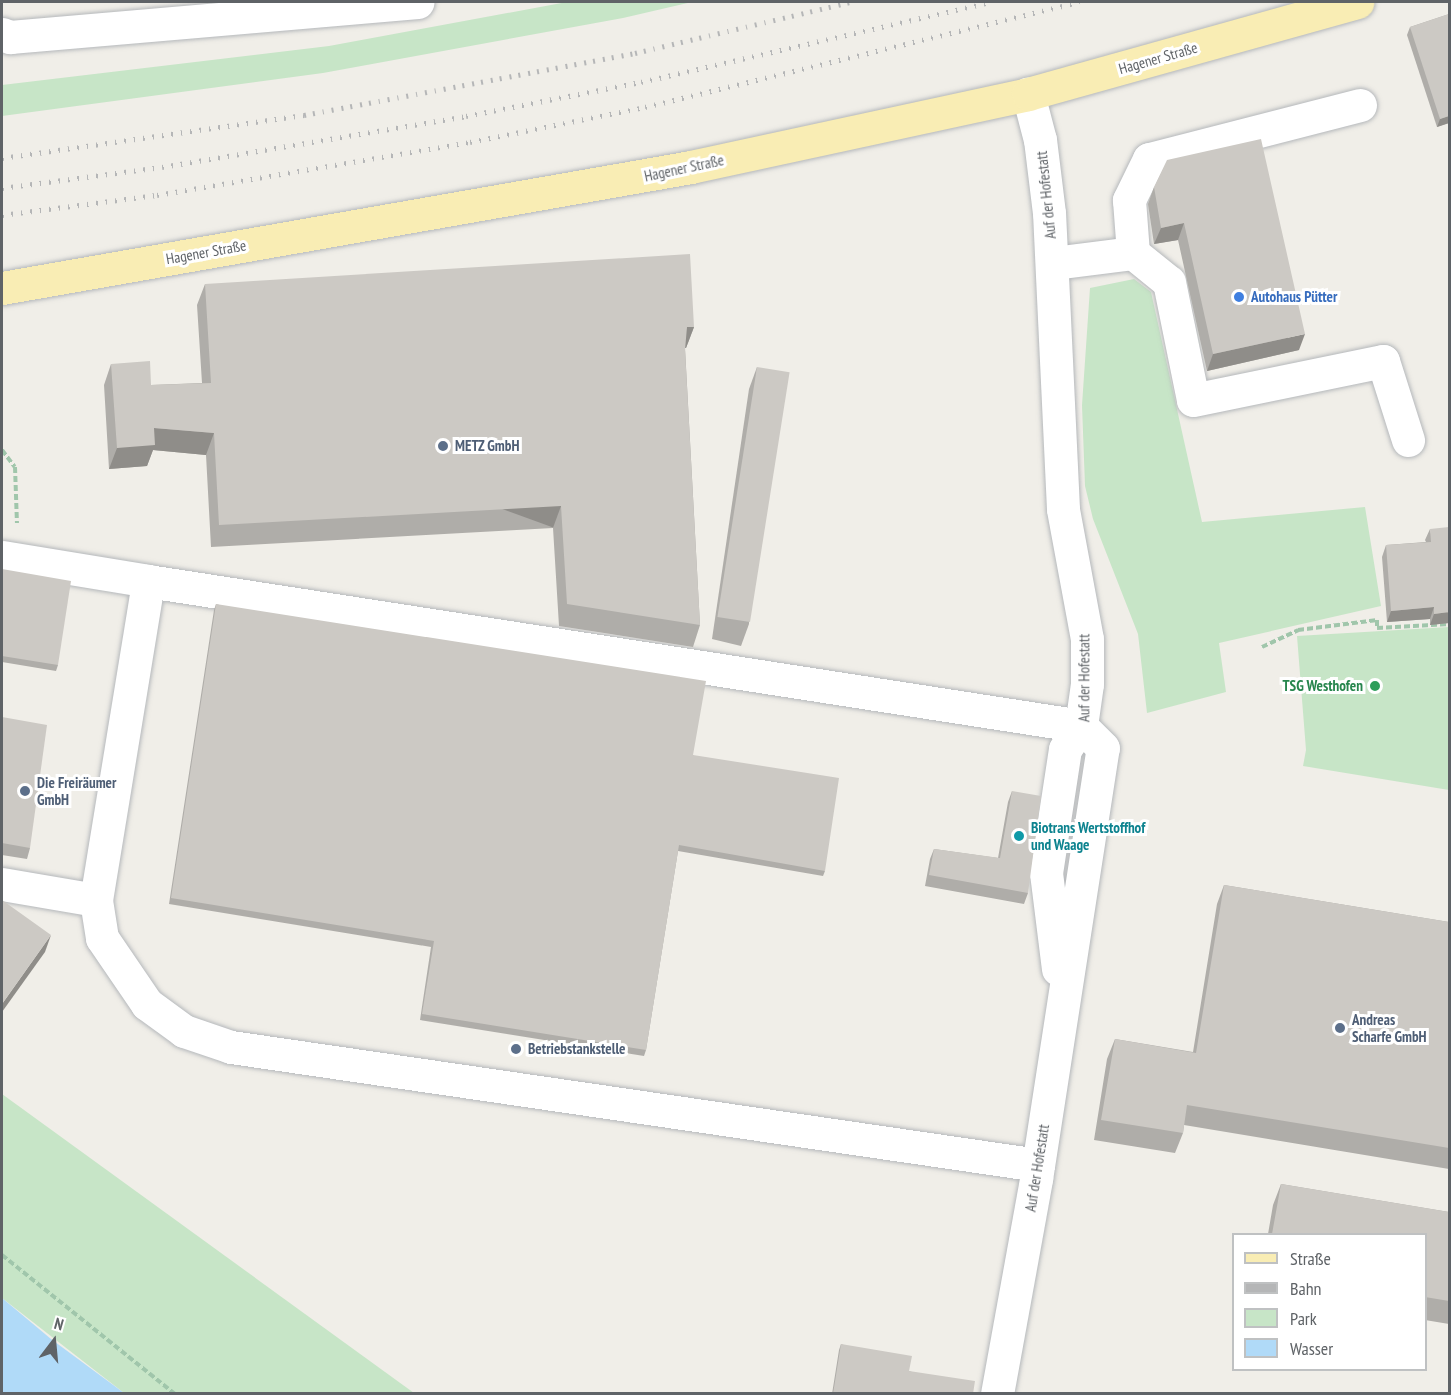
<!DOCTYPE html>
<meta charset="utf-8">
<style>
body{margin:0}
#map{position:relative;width:1451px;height:1395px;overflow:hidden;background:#f0eee8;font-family:"PT Sans Narrow",sans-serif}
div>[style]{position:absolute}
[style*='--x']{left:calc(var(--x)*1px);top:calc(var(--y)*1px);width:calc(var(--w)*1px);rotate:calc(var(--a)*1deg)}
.green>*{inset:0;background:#c7e5c7}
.water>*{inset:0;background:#b0daf8}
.path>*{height:4px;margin-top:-2px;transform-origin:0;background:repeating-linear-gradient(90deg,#a0c6ab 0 6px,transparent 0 9px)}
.roads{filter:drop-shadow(0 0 2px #b5b8bb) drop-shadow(0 0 2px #b5b8bb)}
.minor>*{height:33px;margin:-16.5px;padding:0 16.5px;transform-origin:16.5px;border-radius:16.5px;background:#fff}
.major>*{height:33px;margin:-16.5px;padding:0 16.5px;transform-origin:16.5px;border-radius:16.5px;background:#f9edb4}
.rail>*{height:4.5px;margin-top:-2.25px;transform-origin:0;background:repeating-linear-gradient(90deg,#b5b6b7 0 1.5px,transparent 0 9.5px)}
.wall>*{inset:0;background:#afada9}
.shaded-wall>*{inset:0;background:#8f8d89;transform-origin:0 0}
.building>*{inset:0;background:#ccc9c4;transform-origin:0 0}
.dots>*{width:16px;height:16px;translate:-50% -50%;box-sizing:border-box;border:3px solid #fff;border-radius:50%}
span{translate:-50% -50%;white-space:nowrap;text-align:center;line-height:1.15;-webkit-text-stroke:6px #fff;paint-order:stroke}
.street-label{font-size:15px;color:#5f6367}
.shop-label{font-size:15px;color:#366cbe;font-weight:700}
.left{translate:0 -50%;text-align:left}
.service-label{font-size:15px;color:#4e5e75;font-weight:700}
.leisure-label{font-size:15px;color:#27864d;font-weight:700}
.right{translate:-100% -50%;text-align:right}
.culture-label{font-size:15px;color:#0d838f;font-weight:700}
.frame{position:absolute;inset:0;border:3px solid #5f6367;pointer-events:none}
.legend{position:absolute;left:1232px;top:1233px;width:195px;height:138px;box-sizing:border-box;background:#fff;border:2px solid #bfc1c2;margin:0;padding:8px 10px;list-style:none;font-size:18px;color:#5f6367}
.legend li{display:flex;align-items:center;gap:12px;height:30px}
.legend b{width:30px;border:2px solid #bfc1c2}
.north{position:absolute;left:24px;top:1311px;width:60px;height:60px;-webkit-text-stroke:4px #fff;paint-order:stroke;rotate:16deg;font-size:16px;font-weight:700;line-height:24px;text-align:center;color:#5f6367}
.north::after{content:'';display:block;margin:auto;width:21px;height:27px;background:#5f6367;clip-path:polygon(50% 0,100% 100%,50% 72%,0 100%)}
</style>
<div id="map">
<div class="green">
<i style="clip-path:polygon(567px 2px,692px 2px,623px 18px,323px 73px,2px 116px,2px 85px,329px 46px)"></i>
<i style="clip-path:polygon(1134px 279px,1151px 292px,1202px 522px,1365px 507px,1381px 606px,1219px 643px,1226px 692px,1147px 713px,1138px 634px,1093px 519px,1085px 486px,1082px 405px,1090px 288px)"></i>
<i style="clip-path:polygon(1449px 627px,1449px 790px,1303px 766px,1306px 750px,1297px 636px)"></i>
<i style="clip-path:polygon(2px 1094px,414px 1393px,124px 1393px,2px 1298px)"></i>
</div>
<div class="water">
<i style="clip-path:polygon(2px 1298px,51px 1339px,124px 1393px,2px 1393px)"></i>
</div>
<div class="path">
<i style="--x:2;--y:450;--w:21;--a:53"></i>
<i style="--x:15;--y:467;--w:56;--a:88"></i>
<i style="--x:1262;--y:647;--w:40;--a:-25"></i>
<i style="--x:1298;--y:630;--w:80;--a:-7.2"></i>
<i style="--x:1377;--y:620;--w:8;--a:90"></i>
<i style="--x:1377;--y:628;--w:73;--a:-3.1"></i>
<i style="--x:2;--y:1255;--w:222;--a:38.8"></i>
</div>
<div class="roads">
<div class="minor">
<i style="--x:2;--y:34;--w:9;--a:21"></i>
<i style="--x:10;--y:37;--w:409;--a:-4.9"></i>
<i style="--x:1360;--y:105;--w:218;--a:165.6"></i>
<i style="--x:1149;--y:159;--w:46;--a:116"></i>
<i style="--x:1129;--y:200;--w:53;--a:85.7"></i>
<i style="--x:1133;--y:253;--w:46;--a:38.9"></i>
<i style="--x:1169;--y:282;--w:120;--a:78.5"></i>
<i style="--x:1193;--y:400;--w:194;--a:-11.6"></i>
<i style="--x:1383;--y:361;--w:83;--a:72.4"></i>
<i style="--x:1053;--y:263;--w:81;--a:-7.1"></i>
<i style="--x:2;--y:557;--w:148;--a:9.3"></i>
<i style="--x:2;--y:884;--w:95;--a:9.7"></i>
<i style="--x:1058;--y:969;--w:97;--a:-97.1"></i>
<i style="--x:1046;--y:873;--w:125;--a:-81.3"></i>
<i style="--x:1065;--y:749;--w:28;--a:-55"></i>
<i style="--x:1038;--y:1165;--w:816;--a:-171.68"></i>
<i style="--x:231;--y:1047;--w:50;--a:-161.2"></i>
<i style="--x:184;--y:1031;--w:46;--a:-143.9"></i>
<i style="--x:147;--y:1004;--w:80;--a:-124.3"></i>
<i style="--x:102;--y:938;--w:38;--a:-99"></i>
<i style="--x:96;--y:900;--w:323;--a:-80.7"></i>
<i style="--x:148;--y:581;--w:944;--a:8.83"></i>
<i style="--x:997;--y:1394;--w:219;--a:-79.7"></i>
<i style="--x:1036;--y:1179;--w:436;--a:-81.2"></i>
<i style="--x:1103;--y:748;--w:31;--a:-135"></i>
<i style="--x:1081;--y:726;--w:42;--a:-81.9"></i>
<i style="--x:1087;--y:684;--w:45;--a:-90"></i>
<i style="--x:1087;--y:639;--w:132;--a:-100.5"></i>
<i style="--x:1063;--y:509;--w:296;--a:-92.7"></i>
<i style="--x:1049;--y:213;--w:74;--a:-97"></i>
<i style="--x:1040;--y:140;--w:48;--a:-104.6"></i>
</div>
<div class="major">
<i style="--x:2;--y:288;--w:700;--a:-9.96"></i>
<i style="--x:691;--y:167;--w:345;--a:-12.2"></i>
<i style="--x:1028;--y:94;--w:342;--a:-15.6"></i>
</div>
</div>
<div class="rail">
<i style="--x:2;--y:158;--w:305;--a:-8.1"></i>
<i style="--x:304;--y:115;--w:337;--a:-10.6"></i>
<i style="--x:635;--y:53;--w:222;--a:-13.3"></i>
<i style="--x:2;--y:188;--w:161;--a:-7.5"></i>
<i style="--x:162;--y:167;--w:308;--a:-9.5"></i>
<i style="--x:466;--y:116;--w:178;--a:-11"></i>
<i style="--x:641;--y:82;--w:358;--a:-12.9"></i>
<i style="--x:2;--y:215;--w:156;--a:-7.4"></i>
<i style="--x:157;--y:195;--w:317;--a:-9.6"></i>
<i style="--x:470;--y:142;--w:178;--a:-11.3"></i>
<i style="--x:645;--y:107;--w:447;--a:-13.6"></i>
</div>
<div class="wall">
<i style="clip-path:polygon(1449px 14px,1449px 123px,1437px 127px,1407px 35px,1410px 27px)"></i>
<i style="clip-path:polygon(1154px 187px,1299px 350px,1207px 371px,1178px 240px,1154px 244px,1148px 204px)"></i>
<i style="clip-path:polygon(205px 284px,694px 327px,686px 348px,685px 348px,700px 625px,693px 647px,559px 626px,553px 528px,211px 547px,206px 455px,153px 450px,147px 466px,109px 469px,104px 385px,111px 364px,151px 385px,202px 383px,197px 305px)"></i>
<i style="clip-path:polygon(757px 367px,749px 624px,741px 646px,712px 639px,749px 389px)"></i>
<i style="clip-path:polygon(1430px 529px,1449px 623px,1430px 625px,1430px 619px,1387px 622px,1382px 557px,1386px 545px,1426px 542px,1425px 540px)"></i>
<i style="clip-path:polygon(2px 569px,58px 665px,56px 671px,2px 662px)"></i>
<i style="clip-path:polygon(216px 604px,693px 755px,825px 871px,823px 876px,678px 851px,646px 1050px,644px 1056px,420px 1020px,431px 947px,169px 904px,214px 610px)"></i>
<i style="clip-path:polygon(2px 717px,30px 848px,27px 859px,2px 855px)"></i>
<i style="clip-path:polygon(1012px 791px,1028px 893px,1024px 904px,925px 886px,930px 859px,934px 849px,998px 858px,1008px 802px)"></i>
<i style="clip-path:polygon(1224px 885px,1449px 922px,1449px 1169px,1184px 1125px,1183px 1133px,1175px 1153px,1094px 1140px,1107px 1059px,1115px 1039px,1193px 1052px,1217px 904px)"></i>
<i style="clip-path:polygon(1281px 1184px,1449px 1212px,1449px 1324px,1425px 1320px,1425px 1234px,1268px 1234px,1273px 1205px)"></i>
<i style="clip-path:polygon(841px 1344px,909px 1371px,973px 1394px,832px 1394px,839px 1350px)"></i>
</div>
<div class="shaded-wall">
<i style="clip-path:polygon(1449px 116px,1449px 123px,1437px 127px,1440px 119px)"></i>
<i style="clip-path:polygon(1184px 223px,1178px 240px,1154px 244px,1161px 228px)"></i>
<i style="clip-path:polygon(687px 327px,694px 327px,686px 348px,679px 348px)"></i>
<i style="clip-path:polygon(1305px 334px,1299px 350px,1207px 371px,1213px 354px)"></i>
<i style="clip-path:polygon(154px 428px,214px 433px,206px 455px,153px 450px,147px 466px,109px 469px,117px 448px)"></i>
<i style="left:561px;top:506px;width:23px;height:343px;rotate:110deg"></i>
<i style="clip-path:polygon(1434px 607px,1430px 619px,1387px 622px,1391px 611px)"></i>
<i style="clip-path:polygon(1449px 612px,1449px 623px,1430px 625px,1434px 614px)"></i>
<i style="clip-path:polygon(51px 935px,45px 952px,2px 1012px,2px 1004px)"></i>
</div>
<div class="building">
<i style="clip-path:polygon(1449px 14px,1449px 116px,1440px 119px,1410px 27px)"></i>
<i style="clip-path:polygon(1261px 139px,1305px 334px,1213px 354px,1184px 223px,1161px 228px,1154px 187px,1167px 160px)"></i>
<i style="clip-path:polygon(690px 254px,694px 327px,687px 327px,685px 350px,700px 625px,567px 604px,561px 506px,219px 525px,214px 433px,154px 428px,155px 445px,117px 448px,111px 364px,150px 361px,151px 385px,211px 383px,205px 284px)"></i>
<i style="left:757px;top:367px;width:33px;height:253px;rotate:9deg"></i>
<i style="clip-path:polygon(1449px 527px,1449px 612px,1434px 614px,1434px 607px,1391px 611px,1386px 545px,1431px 542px,1430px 529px)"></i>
<i style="clip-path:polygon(2px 569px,71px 581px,58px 665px,2px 656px)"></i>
<i style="clip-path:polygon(216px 604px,706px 681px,693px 755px,839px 778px,825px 871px,679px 845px,646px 1050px,422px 1014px,434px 941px,171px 898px)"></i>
<i style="clip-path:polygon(2px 717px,47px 725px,30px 848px,2px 843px)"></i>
<i style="clip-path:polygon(1012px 791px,1041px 796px,1028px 893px,929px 875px,934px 849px,1000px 858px)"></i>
<i style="clip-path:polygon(1224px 885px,1449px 922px,1449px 1148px,1187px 1105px,1183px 1133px,1101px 1120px,1115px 1039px,1196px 1053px)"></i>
<i style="clip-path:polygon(2px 900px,51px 935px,2px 1004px)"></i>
<i style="clip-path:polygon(1281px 1184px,1449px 1212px,1449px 1301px,1425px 1297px,1425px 1234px,1272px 1234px)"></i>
<i style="clip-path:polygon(841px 1344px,912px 1356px,909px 1371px,975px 1381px,973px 1394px,833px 1394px)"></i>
</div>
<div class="dots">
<i style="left:1239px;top:297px;background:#3f7fe0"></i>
<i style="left:443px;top:446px;background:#5c6f8a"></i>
<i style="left:1375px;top:686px;background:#2e9e5b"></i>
<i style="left:25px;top:791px;background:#5c6f8a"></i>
<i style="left:1019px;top:836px;background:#0f9aa8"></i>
<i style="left:1340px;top:1028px;background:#5c6f8a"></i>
<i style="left:516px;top:1049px;background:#5c6f8a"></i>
</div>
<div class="street-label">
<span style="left:1158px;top:58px;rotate:-16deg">Hagener Straße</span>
<span style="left:684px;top:168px;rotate:-12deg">Hagener Straße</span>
<span style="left:1046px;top:195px;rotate:-96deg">Auf der Hofestatt</span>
<span style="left:206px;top:252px;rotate:-10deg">Hagener Straße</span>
<span style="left:1084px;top:678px;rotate:-90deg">Auf der Hofestatt</span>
<span style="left:1037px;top:1168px;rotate:-81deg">Auf der Hofestatt</span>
</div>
<div class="shop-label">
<span class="left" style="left:1251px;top:297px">Autohaus Pütter</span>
</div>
<div class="service-label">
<span class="left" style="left:455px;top:446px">METZ GmbH</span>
<span class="left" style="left:37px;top:791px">Die Freiräumer<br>GmbH</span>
<span class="left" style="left:1352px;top:1028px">Andreas<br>Scharfe GmbH</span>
<span class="left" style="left:528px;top:1049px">Betriebstankstelle</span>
</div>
<div class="leisure-label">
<span class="right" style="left:1363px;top:686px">TSG Westhofen</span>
</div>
<div class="culture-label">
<span class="left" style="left:1031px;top:836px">Biotrans Wertstoffhof<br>und Waage</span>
</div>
<div class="frame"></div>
<ul class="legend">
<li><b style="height:8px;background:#f9edb4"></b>Straße</li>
<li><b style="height:8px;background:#b5b6b7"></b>Bahn</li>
<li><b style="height:16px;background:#c7e5c7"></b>Park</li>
<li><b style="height:16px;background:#b0daf8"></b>Wasser</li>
</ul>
<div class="north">N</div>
</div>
